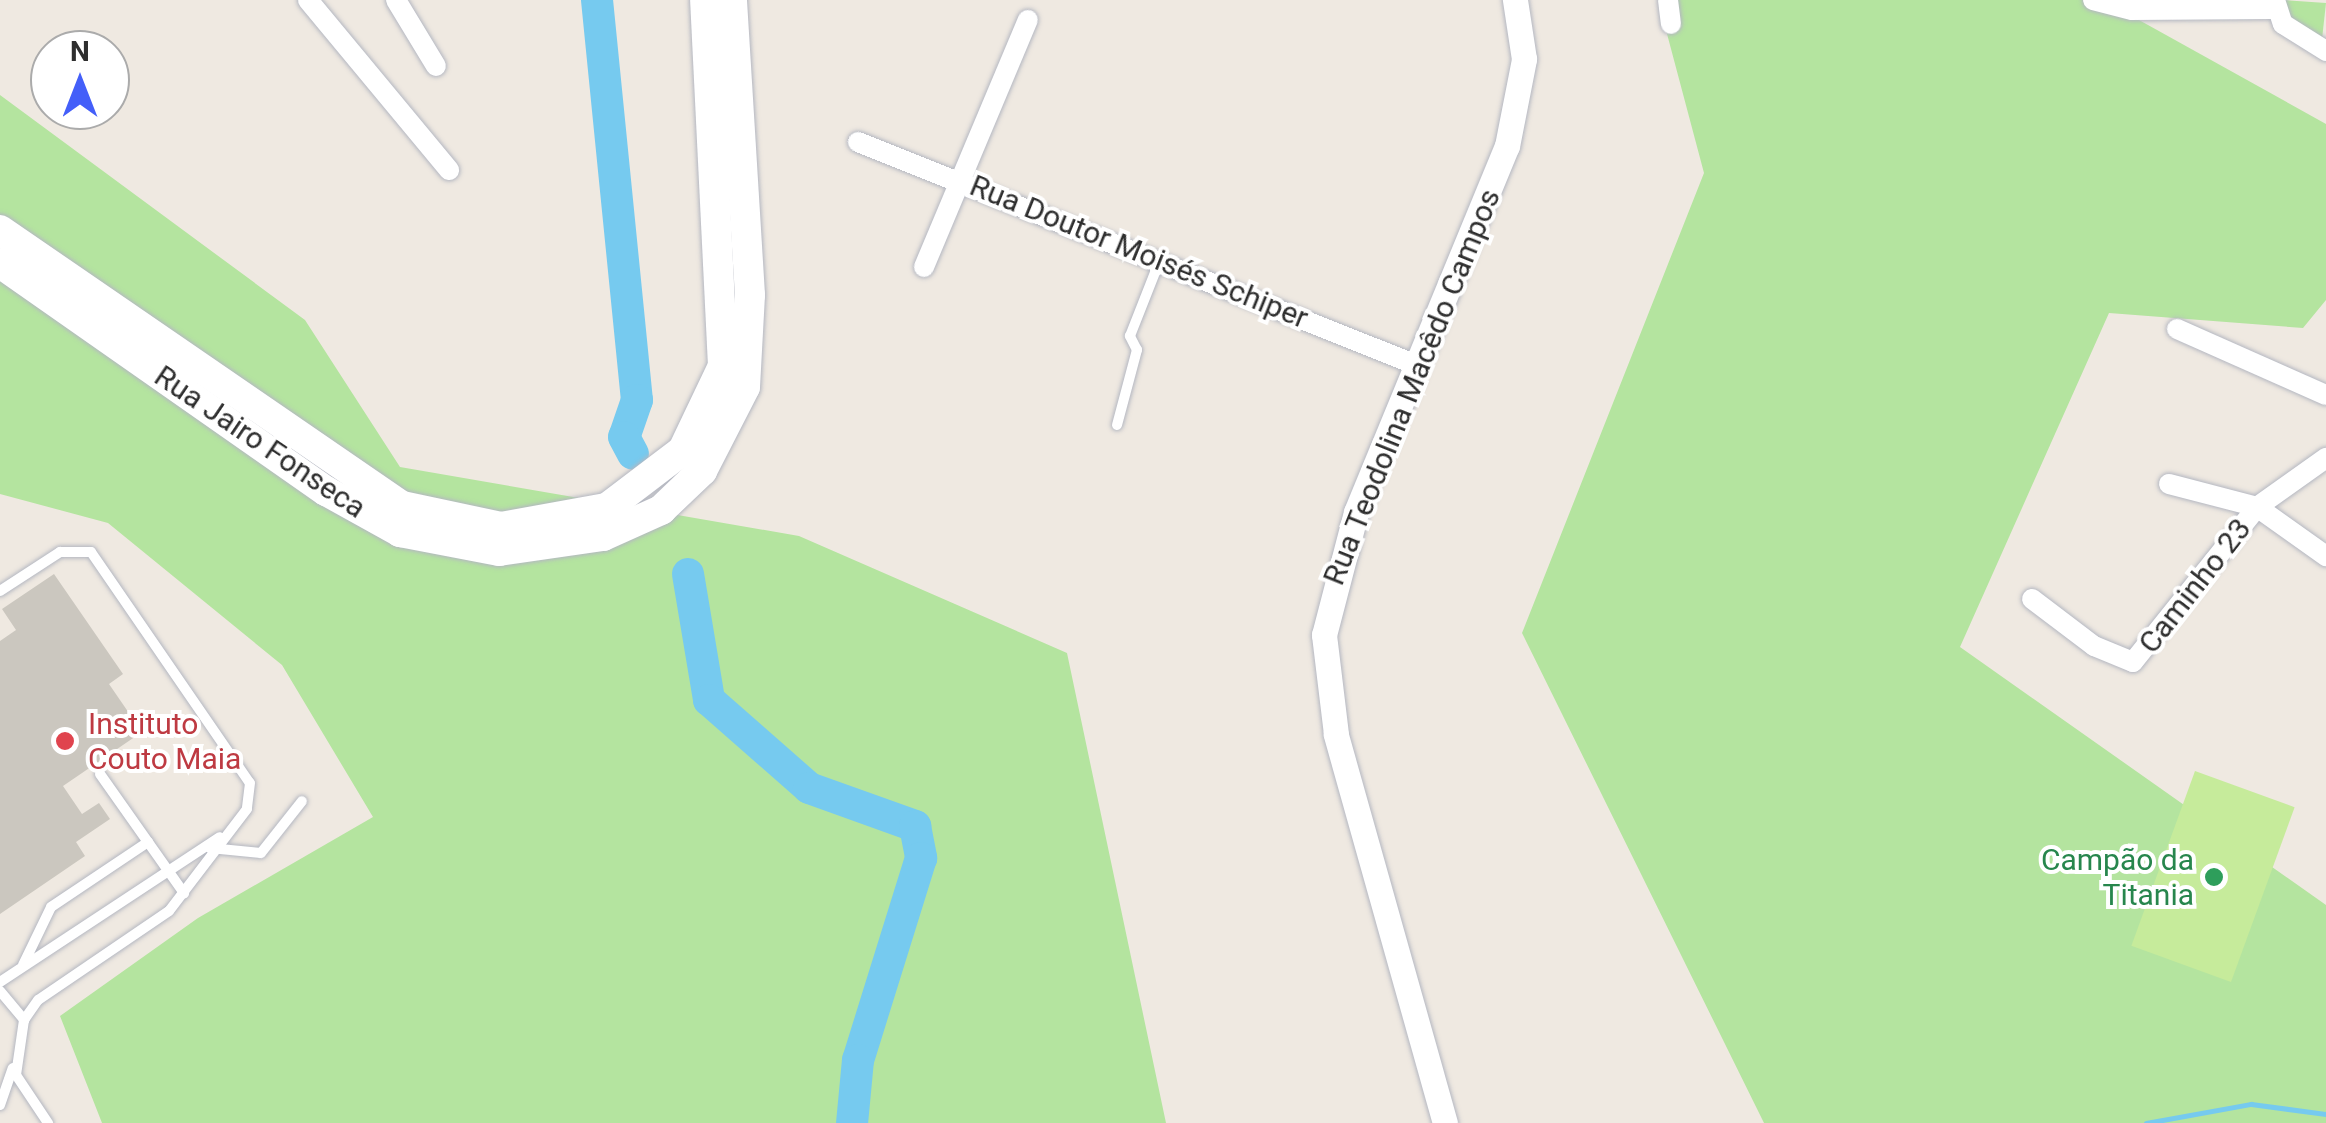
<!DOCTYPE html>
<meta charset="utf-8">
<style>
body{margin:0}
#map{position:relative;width:2326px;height:1123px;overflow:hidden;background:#efe9e1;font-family:Roboto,sans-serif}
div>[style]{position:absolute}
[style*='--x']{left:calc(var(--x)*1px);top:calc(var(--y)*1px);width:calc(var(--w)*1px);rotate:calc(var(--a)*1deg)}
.green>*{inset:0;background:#b4e49f}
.pitch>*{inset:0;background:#c6eb9b;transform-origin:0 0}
.stream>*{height:5px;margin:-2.5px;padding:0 2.5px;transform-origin:2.5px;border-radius:2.5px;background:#76caef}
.river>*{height:32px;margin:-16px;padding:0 16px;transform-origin:16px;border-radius:16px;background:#76caef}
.building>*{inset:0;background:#cbc7bf}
.roads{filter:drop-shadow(0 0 2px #b4b7c1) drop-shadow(0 0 2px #b4b7c1)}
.service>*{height:10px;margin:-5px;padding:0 5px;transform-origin:5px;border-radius:5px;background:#fff}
.minor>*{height:20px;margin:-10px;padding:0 10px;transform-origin:10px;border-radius:10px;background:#fff}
.tertiary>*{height:25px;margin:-12.5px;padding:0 12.5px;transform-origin:12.5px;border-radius:12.5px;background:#fff}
.secondary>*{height:30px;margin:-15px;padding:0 15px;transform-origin:15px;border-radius:15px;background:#fff}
.dots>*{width:28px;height:28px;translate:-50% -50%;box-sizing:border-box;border:5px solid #fff;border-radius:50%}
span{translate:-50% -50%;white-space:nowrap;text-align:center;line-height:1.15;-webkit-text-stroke:8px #fff;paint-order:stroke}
.street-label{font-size:30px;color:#2e2e2e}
.health-label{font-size:30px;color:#be3a42}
.left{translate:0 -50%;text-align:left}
.leisure-label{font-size:30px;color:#27864d}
.right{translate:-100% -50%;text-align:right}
.north{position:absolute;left:30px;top:30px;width:100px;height:100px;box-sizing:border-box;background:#fff;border:2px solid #ababab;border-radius:50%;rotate:0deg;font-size:28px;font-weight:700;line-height:40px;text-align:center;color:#2e2e2e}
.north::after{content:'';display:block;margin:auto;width:35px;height:45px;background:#445ff9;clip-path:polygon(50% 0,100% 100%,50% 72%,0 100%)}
</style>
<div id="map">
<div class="green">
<i style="clip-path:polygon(1658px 0,2103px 0,2326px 124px,2326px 300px,2303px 328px,2109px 313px,1960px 647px,2326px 905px,2326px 1123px,1764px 1123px,1522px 633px,1704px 173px)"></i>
<i style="clip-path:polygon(2282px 0,2326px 3px,2322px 39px,2283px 12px)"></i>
<i style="clip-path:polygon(0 95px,305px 320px,400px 467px,799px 536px,1067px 653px,1166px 1123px,102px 1123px,60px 1016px,198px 918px,373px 817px,282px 665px,108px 523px,0 494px)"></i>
</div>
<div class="pitch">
<i style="left:2195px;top:771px;width:106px;height:186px;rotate:20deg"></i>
</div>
<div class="stream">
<i style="--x:2146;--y:1123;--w:107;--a:-10.3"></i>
<i style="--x:2251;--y:1104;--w:76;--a:7.6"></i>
</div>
<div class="river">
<i style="--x:597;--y:0;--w:402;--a:84.3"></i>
<i style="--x:637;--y:400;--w:39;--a:109"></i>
<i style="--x:624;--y:437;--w:19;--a:62"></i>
<i style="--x:688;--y:574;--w:128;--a:80.5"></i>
<i style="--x:709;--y:700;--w:133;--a:41.3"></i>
<i style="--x:809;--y:788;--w:113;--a:19.7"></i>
<i style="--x:915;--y:826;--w:33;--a:79"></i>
<i style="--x:921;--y:858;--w:212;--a:107.3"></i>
<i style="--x:858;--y:1060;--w:63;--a:95.4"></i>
</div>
<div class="building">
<i style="clip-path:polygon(54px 574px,123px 674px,109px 684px,142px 732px,63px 786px,82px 814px,99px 803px,110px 819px,76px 842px,85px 856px,0 914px,0 641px,16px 630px,2px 609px)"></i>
</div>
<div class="roads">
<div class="service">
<i style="--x:1117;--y:425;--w:78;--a:-75.1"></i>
<i style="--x:1137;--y:350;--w:16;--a:-117"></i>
<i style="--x:1130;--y:336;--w:82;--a:-68.5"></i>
<i style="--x:0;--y:591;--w:72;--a:-33"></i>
<i style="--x:60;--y:552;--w:31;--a:0"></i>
<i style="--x:91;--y:552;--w:280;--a:55.5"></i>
<i style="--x:250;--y:783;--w:26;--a:97"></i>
<i style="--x:247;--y:809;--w:128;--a:127.4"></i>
<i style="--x:169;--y:911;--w:158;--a:145.8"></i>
<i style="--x:38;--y:1000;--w:24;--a:125"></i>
<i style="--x:24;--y:1020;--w:56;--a:98.3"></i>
<i style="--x:16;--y:1075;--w:58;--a:56.3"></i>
<i style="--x:100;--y:774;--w:146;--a:54.8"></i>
<i style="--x:210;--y:848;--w:51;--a:5.6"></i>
<i style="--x:261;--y:853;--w:66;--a:-51.7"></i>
<i style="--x:23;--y:965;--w:64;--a:-64.2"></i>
<i style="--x:51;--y:907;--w:117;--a:-33.8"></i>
<i style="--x:0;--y:982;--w:263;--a:-33.4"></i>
<i style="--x:0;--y:991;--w:38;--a:50"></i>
<i style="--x:0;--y:1105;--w:39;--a:-71"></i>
</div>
<div class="minor">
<i style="--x:308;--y:0;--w:221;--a:50.3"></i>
<i style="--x:396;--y:0;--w:77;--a:58.8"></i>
<i style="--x:1668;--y:0;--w:24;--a:83"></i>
<i style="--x:2093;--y:0;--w:40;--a:14.4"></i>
<i style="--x:2132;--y:10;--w:140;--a:-0.4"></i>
<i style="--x:2275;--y:0;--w:25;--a:72"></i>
<i style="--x:2283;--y:24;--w:51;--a:32.1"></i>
<i style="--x:858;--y:142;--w:604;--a:21.77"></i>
<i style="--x:924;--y:267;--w:268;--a:-67.2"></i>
<i style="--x:2177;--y:329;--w:163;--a:23.9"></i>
<i style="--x:2169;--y:484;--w:91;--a:14.6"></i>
<i style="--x:2257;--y:507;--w:85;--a:-35.4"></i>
<i style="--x:2032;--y:599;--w:78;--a:37.2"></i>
<i style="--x:2094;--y:646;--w:42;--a:22.3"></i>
<i style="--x:2133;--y:662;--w:198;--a:-51.3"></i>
<i style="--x:2257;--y:507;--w:85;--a:35.4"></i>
</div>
<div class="tertiary">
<i style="--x:1445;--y:1123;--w:404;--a:-105.7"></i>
<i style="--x:1336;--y:734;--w:100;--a:-96.9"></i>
<i style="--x:1324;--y:635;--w:127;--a:-75.4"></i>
<i style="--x:1356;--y:512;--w:396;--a:-67.6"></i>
<i style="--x:1507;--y:146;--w:89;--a:-78.9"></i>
<i style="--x:1524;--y:59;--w:60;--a:-98.7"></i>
</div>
<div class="secondary">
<i style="--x:0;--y:230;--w:488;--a:34.5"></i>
<i style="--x:402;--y:506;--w:101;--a:12"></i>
<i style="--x:501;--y:527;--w:108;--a:-10.2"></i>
<i style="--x:607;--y:508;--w:96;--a:-37.3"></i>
<i style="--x:683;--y:450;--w:93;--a:-64.5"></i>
<i style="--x:723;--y:366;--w:366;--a:-92.8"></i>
<i style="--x:0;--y:263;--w:398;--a:35"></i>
<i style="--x:326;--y:491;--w:85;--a:29"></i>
<i style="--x:400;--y:532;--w:101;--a:10.9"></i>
<i style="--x:499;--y:551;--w:105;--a:-8.2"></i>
<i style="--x:603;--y:536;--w:64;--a:-24.1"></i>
<i style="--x:661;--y:510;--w:57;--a:-43.6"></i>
<i style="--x:702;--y:471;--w:94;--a:-62.9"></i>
<i style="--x:745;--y:387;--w:92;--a:-86.9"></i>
<i style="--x:750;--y:295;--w:296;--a:-93.5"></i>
</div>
</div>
<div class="dots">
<i style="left:65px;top:741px;background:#e0444e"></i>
<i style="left:2214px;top:877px;background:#2e9e5b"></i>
</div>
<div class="street-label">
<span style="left:1139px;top:252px;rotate:22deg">Rua Doutor Moisés Schiper</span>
<span style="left:1412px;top:387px;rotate:-68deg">Rua Teodolina Macêdo Campos</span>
<span style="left:260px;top:442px;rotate:34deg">Rua Jairo Fonseca</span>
<span style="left:2195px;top:586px;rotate:-52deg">Caminho 23</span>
</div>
<div class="health-label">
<span class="left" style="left:88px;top:741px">Instituto<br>Couto Maia</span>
</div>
<div class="leisure-label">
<span class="right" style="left:2194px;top:877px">Campão da<br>Titania</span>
</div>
<div class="north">N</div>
</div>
